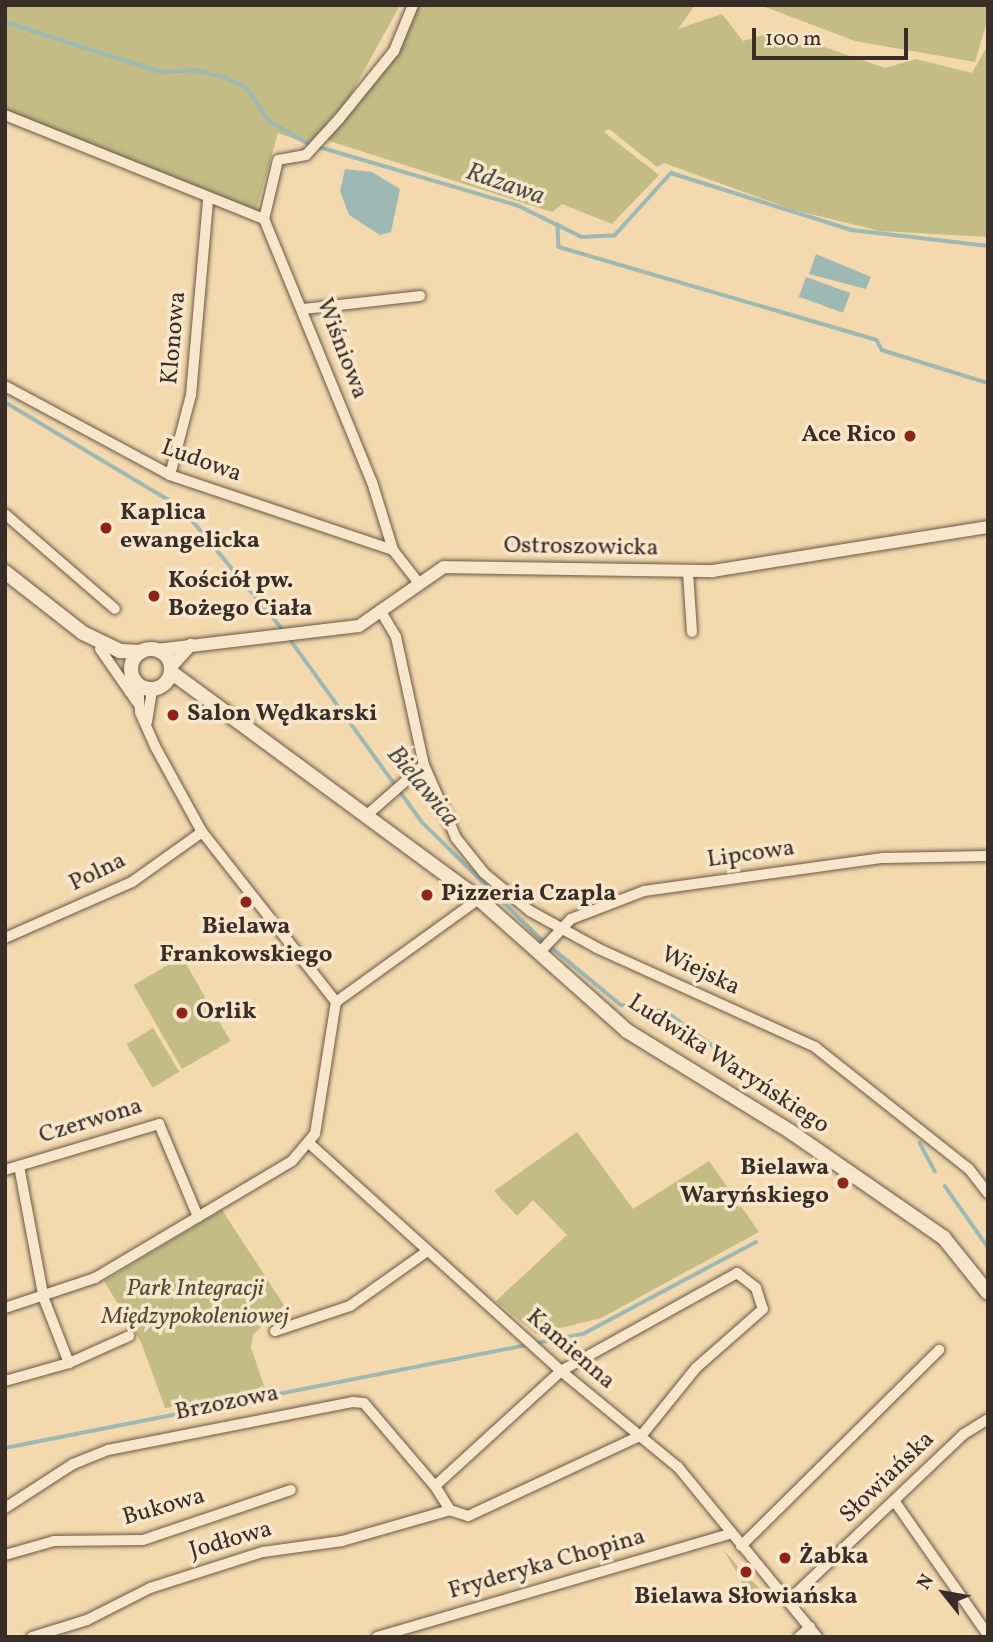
<!DOCTYPE html>
<meta charset="utf-8">
<style>
body{margin:0}
#map{position:relative;width:993px;height:1642px;overflow:hidden;background:#f3d9ad;font-family:Vollkorn,serif}
div>[style]{position:absolute}
[style*='--x']{left:calc(var(--x)*1px);top:calc(var(--y)*1px);width:calc(var(--w)*1px);rotate:calc(var(--a)*1deg)}
.green>*{inset:0;background:#c3bc84;transform-origin:0 0}
.water>*{inset:0;background:#9eb8b3;transform-origin:0 0}
.stream>*{height:3.5px;margin:-1.75px;padding:0 1.75px;transform-origin:1.75px;border-radius:1.75px;background:#9eb8b3}
.roads{filter:drop-shadow(0 0 2px #685849) drop-shadow(0 0 2px #685849)}
.minor>*{height:10px;margin:-5px;padding:0 5px;transform-origin:5px;border-radius:5px;background:#f7e6ca}
.tertiary>*{height:12px;margin:-6px;padding:0 6px;transform-origin:6px;border-radius:6px;background:#f7e6ca}
.secondary>*{height:14px;margin:-7px;padding:0 7px;transform-origin:7px;border-radius:7px;background:#f7e6ca}
.secondary>.ring{margin:-7px;padding:0;box-sizing:content-box;background:none;border:14px solid #f7e6ca;border-radius:50%}
.dots>*{width:19px;height:19px;translate:-50% -50%;box-sizing:border-box;border:4px solid #f7e6ca;border-radius:50%}
span{translate:-50% -50%;white-space:nowrap;text-align:center;line-height:1.15;-webkit-text-stroke:7px #f7e6ca;paint-order:stroke}
.street-label{font-size:24px;color:#392d28}
.poi-label{font-size:24px;color:#392d28;font-weight:700}
.right{translate:-100% -50%;text-align:right}
.left{translate:0 -50%;text-align:left}
.park-label{font-size:24px;color:#554a3a;font-style:italic}
.water-label{font-size:26px;color:#52504b;font-style:italic}
.frame{position:absolute;inset:0;border:7px solid #392d28;pointer-events:none}
.north{position:absolute;left:909px;top:1558px;width:70px;height:70px;-webkit-text-stroke:5px #f7e6ca;paint-order:stroke;rotate:301deg;font-size:19px;font-weight:700;line-height:28px;text-align:center;color:#392d28}
.north::after{content:'';display:block;margin:auto;width:24px;height:32px;background:#392d28;clip-path:polygon(50% 0,100% 100%,50% 72%,0 100%)}
.scale{position:absolute;left:752px;top:28px;width:156px;height:32px;box-sizing:border-box;border:4px solid #392d28;border-top:0;padding-left:9px;font-size:21px;line-height:24px;white-space:nowrap;color:#392d28;-webkit-text-stroke:5px #f7e6ca;paint-order:stroke}
</style>
<div id="map">
<div class="green">
<i style="clip-path:polygon(5px 5px,400px 5px,349px 98px,309px 144px,278px 133px,256px 211px,5px 115px)"></i>
<i style="clip-path:polygon(414px 5px,695px 5px,678px 29px,722px 14px,743px 41px,763px 35px,775px 44px,821px 46px,885px 68px,916px 59px,972px 73px,988px 45px,988px 237px,880px 231px,794px 210px,664px 163px,657px 167px,609px 129px,604px 132px,659px 175px,612px 224px,562px 204px,552px 212px,323px 139px,387px 60px)"></i>
<i style="clip-path:polygon(760px 5px,988px 5px,988px 18px,975px 62px,855px 41px)"></i>
<i style="left:182px;top:957px;width:97px;height:56px;rotate:60deg"></i>
<i style="left:153px;top:1028px;width:51px;height:31px;rotate:59deg"></i>
<i style="clip-path:polygon(577px 1132px,633px 1209px,709px 1161px,759px 1232px,601px 1318px,536px 1334px,496px 1301px,567px 1235px,533px 1200px,517px 1216px,494px 1191px)"></i>
<i style="clip-path:polygon(222px 1210px,284px 1305px,253px 1335px,251px 1348px,266px 1391px,165px 1408px,141px 1342px,104px 1281px)"></i>
<i style="clip-path:polygon(723px 1549px,746px 1576px,772px 1599px,756px 1606px)"></i>
</div>
<div class="water">
<i style="clip-path:polygon(345px 169px,372px 172px,400px 189px,391px 232px,380px 235px,349px 215px,340px 191px)"></i>
<i style="clip-path:polygon(816px 254px,871px 277px,866px 289px,809px 274px)"></i>
<i style="left:806px;top:277px;width:47px;height:21px;rotate:20deg"></i>
</div>
<div class="stream">
<i style="--x:5;--y:22;--w:164;--a:17.8"></i>
<i style="--x:161;--y:72;--w:34;--a:-3"></i>
<i style="--x:195;--y:70;--w:33;--a:14"></i>
<i style="--x:227;--y:78;--w:22;--a:27"></i>
<i style="--x:247;--y:88;--w:40;--a:56"></i>
<i style="--x:269;--y:121;--w:46;--a:29.9"></i>
<i style="--x:309;--y:144;--w:219;--a:16.4"></i>
<i style="--x:519;--y:206;--w:70;--a:26.2"></i>
<i style="--x:582;--y:237;--w:33;--a:-3"></i>
<i style="--x:615;--y:235;--w:84;--a:-47.9"></i>
<i style="--x:671;--y:173;--w:190;--a:17.5"></i>
<i style="--x:852;--y:230;--w:137;--a:6.7"></i>
<i style="--x:558;--y:224;--w:23;--a:88"></i>
<i style="--x:559;--y:247;--w:331;--a:16.3"></i>
<i style="--x:877;--y:340;--w:11;--a:63"></i>
<i style="--x:882;--y:350;--w:111;--a:17.3"></i>
<i style="--x:5;--y:402;--w:206;--a:30.9"></i>
<i style="--x:182;--y:508;--w:161;--a:50.3"></i>
<i style="--x:289;--y:638;--w:228;--a:54.1"></i>
<i style="--x:423;--y:823;--w:168;--a:44.5"></i>
<i style="--x:550;--y:946;--w:92;--a:39.7"></i>
<i style="--x:621;--y:1005;--w:47;--a:8.7"></i>
<i style="--x:667;--y:1012;--w:71;--a:36.4"></i>
<i style="--x:920;--y:1143;--w:32;--a:62"></i>
<i style="--x:945;--y:1186;--w:75;--a:54.8"></i>
<i style="--x:5;--y:1448;--w:589;--a:-11.16"></i>
<i style="--x:583;--y:1334;--w:196;--a:-28"></i>
</div>
<div class="roads">
<div class="minor">
<i style="--x:413;--y:5;--w:50;--a:112.4"></i>
<i style="--x:394;--y:51;--w:87;--a:129"></i>
<i style="--x:339;--y:119;--w:49;--a:132.5"></i>
<i style="--x:306;--y:155;--w:28;--a:170"></i>
<i style="--x:278;--y:160;--w:61;--a:103.3"></i>
<i style="--x:264;--y:219;--w:284;--a:67.7"></i>
<i style="--x:372;--y:482;--w:71;--a:72.8"></i>
<i style="--x:393;--y:550;--w:39;--a:52"></i>
<i style="--x:5;--y:115;--w:279;--a:21.9"></i>
<i style="--x:304;--y:309;--w:117;--a:-6.4"></i>
<i style="--x:5;--y:386;--w:187;--a:28.3"></i>
<i style="--x:170;--y:475;--w:235;--a:18.6"></i>
<i style="--x:170;--y:475;--w:83;--a:-75.3"></i>
<i style="--x:191;--y:395;--w:195;--a:-85"></i>
<i style="--x:5;--y:514;--w:145;--a:40.8"></i>
<i style="--x:688;--y:572;--w:60;--a:86.2"></i>
<i style="--x:380;--y:610;--w:31;--a:59"></i>
<i style="--x:396;--y:637;--w:131;--a:77.7"></i>
<i style="--x:424;--y:765;--w:80;--a:66.3"></i>
<i style="--x:456;--y:838;--w:45;--a:51.3"></i>
<i style="--x:484;--y:873;--w:60;--a:39.6"></i>
<i style="--x:530;--y:911;--w:77;--a:28.9"></i>
<i style="--x:597;--y:948;--w:239;--a:24.4"></i>
<i style="--x:815;--y:1047;--w:196;--a:38.4"></i>
<i style="--x:969;--y:1169;--w:31;--a:52"></i>
<i style="--x:100;--y:649;--w:65;--a:55.1"></i>
<i style="--x:147;--y:722;--w:33;--a:-81"></i>
<i style="--x:367;--y:815;--w:76;--a:-41.3"></i>
<i style="--x:5;--y:938;--w:139;--a:-23.8"></i>
<i style="--x:132;--y:882;--w:86;--a:-35.5"></i>
<i style="--x:539;--y:953;--w:47;--a:-46.7"></i>
<i style="--x:571;--y:919;--w:78;--a:-21"></i>
<i style="--x:644;--y:891;--w:241;--a:-7.9"></i>
<i style="--x:883;--y:858;--w:105;--a:-1.1"></i>
<i style="--x:336;--y:1002;--w:176;--a:-35.8"></i>
<i style="--x:310;--y:1144;--w:338;--a:42.1"></i>
<i style="--x:561;--y:1371;--w:151;--a:39.4"></i>
<i style="--x:678;--y:1467;--w:220;--a:50.7"></i>
<i style="--x:19;--y:1166;--w:135;--a:79.4"></i>
<i style="--x:44;--y:1299;--w:69;--a:68.7"></i>
<i style="--x:69;--y:1363;--w:66;--a:-24.2"></i>
<i style="--x:5;--y:1170;--w:161;--a:-16.6"></i>
<i style="--x:159;--y:1124;--w:101;--a:67.2"></i>
<i style="--x:737;--y:1273;--w:24;--a:38"></i>
<i style="--x:756;--y:1288;--w:22;--a:72"></i>
<i style="--x:763;--y:1309;--w:89;--a:138.6"></i>
<i style="--x:696;--y:1368;--w:86;--a:128.9"></i>
<i style="--x:642;--y:1435;--w:192;--a:155"></i>
<i style="--x:468;--y:1516;--w:19;--a:-162"></i>
<i style="--x:450;--y:1510;--w:28;--a:-122"></i>
<i style="--x:435;--y:1486;--w:171;--a:-42.4"></i>
<i style="--x:561;--y:1371;--w:201;--a:-29.1"></i>
<i style="--x:5;--y:1308;--w:95;--a:-18.4"></i>
<i style="--x:95;--y:1278;--w:229;--a:-30.7"></i>
<i style="--x:292;--y:1161;--w:35;--a:-50"></i>
<i style="--x:315;--y:1134;--w:134;--a:-81"></i>
<i style="--x:336;--y:1002;--w:216;--a:-128.2"></i>
<i style="--x:202;--y:832;--w:98;--a:-118.7"></i>
<i style="--x:155;--y:746;--w:37;--a:-114"></i>
<i style="--x:140;--y:712;--w:28;--a:-94"></i>
<i style="--x:275;--y:1331;--w:79;--a:-18.4"></i>
<i style="--x:350;--y:1306;--w:93;--a:-35.4"></i>
<i style="--x:5;--y:1381;--w:66;--a:-15.7"></i>
<i style="--x:895;--y:1502;--w:162;--a:55"></i>
<i style="--x:5;--y:1508;--w:81;--a:-32.9"></i>
<i style="--x:73;--y:1464;--w:38;--a:-22"></i>
<i style="--x:108;--y:1450;--w:250;--a:-11.1"></i>
<i style="--x:353;--y:1402;--w:11;--a:5"></i>
<i style="--x:364;--y:1403;--w:109;--a:49.5"></i>
<i style="--x:741;--y:1546;--w:279;--a:-44.7"></i>
<i style="--x:5;--y:1555;--w:51;--a:-15.9"></i>
<i style="--x:54;--y:1541;--w:89;--a:-0.6"></i>
<i style="--x:143;--y:1540;--w:156;--a:-18.7"></i>
<i style="--x:788;--y:1601;--w:243;--a:-43.5"></i>
<i style="--x:964;--y:1434;--w:28;--a:-32"></i>
<i style="--x:32;--y:1637;--w:58;--a:-17.2"></i>
<i style="--x:87;--y:1620;--w:71;--a:-26.9"></i>
<i style="--x:150;--y:1588;--w:119;--a:-17.7"></i>
<i style="--x:263;--y:1552;--w:80;--a:-7.9"></i>
<i style="--x:342;--y:1541;--w:112;--a:-16"></i>
<i style="--x:377;--y:1637;--w:368;--a:-16.3"></i>
<i style="--x:799;--y:1637;--w:15;--a:-42"></i>
</div>
<div class="tertiary">
<i style="--x:157;--y:650;--w:203;--a:-6.8"></i>
<i style="--x:359;--y:626;--w:103;--a:-34.8"></i>
<i style="--x:444;--y:567;--w:269;--a:0.9"></i>
<i style="--x:713;--y:571;--w:278;--a:-9.1"></i>
<i style="--x:171;--y:667;--w:30;--a:-48"></i>
</div>
<div class="secondary">
<i style="--x:5;--y:572;--w:99;--a:38"></i>
<i style="--x:83;--y:633;--w:41;--a:25.9"></i>
<i style="--x:120;--y:651;--w:21;--a:3"></i>
<i class="ring" style="left:131px;top:649px;width:26px;height:26px"></i>
<i style="--x:171;--y:672;--w:383;--a:36.4"></i>
<i style="--x:479;--y:899;--w:198;--a:41.7"></i>
<i style="--x:627;--y:1031;--w:193;--a:31.6"></i>
<i style="--x:791;--y:1132;--w:186;--a:34.7"></i>
<i style="--x:944;--y:1238;--w:70;--a:51.3"></i>
</div>
</div>
<div class="dots">
<i style="left:910px;top:436px;background:#8f2418"></i>
<i style="left:106px;top:528px;background:#8f2418"></i>
<i style="left:154px;top:596px;background:#8f2418"></i>
<i style="left:173px;top:715px;background:#8f2418"></i>
<i style="left:427px;top:895px;background:#8f2418"></i>
<i style="left:246px;top:902px;background:#8f2418"></i>
<i style="left:182px;top:1013px;background:#8f2418"></i>
<i style="left:843px;top:1183px;background:#8f2418"></i>
<i style="left:785px;top:1558px;background:#8f2418"></i>
<i style="left:746px;top:1572px;background:#8f2418"></i>
</div>
<div class="street-label">
<span style="left:175px;top:338px;rotate:-85deg">Klonowa</span>
<span style="left:341px;top:349px;rotate:69deg">Wiśniowa</span>
<span style="left:201px;top:462px;rotate:20deg">Ludowa</span>
<span style="left:581px;top:548px;rotate:1deg">Ostroszowicka</span>
<span style="left:751px;top:855px;rotate:-8deg">Lipcowa</span>
<span style="left:98px;top:873px;rotate:-26deg">Polna</span>
<span style="left:700px;top:972px;rotate:25deg">Wiejska</span>
<span style="left:728px;top:1065px;rotate:33deg">Ludwika Waryńskiego</span>
<span style="left:91px;top:1122px;rotate:-17deg">Czerwona</span>
<span style="left:570px;top:1350px;rotate:41deg">Kamienna</span>
<span style="left:227px;top:1404px;rotate:-11deg">Brzozowa</span>
<span style="left:888px;top:1478px;rotate:-44deg">Słowiańska</span>
<span style="left:164px;top:1508px;rotate:-16deg">Bukowa</span>
<span style="left:231px;top:1541px;rotate:-16deg">Jodłowa</span>
<span style="left:547px;top:1565px;rotate:-16deg">Fryderyka Chopina</span>
</div>
<div class="poi-label">
<span class="right" style="left:896px;top:436px">Ace Rico</span>
<span class="left" style="left:120px;top:528px">Kaplica<br>ewangelicka</span>
<span class="left" style="left:168px;top:596px">Kościół pw.<br>Bożego Ciała</span>
<span class="left" style="left:187px;top:715px">Salon Wędkarski</span>
<span class="left" style="left:441px;top:895px">Pizzeria Czapla</span>
<span style="left:246px;top:942px">Bielawa<br>Frankowskiego</span>
<span class="left" style="left:196px;top:1013px">Orlik</span>
<span class="right" style="left:829px;top:1183px">Bielawa<br>Waryńskiego</span>
<span class="left" style="left:799px;top:1558px">Żabka</span>
<span style="left:746px;top:1598px">Bielawa Słowiańska</span>
</div>
<div class="park-label">
<span style="left:195px;top:1304px">Park Integracji<br>Międzypokoleniowej</span>
</div>
<div class="water-label">
<span style="left:505px;top:185px;rotate:19deg">Rdzawa</span>
<span style="left:422px;top:787px;rotate:50deg">Bielawica</span>
</div>
<div class="frame"></div>
<div class="north">N</div>
<div class="scale">100 m</div>
</div>
